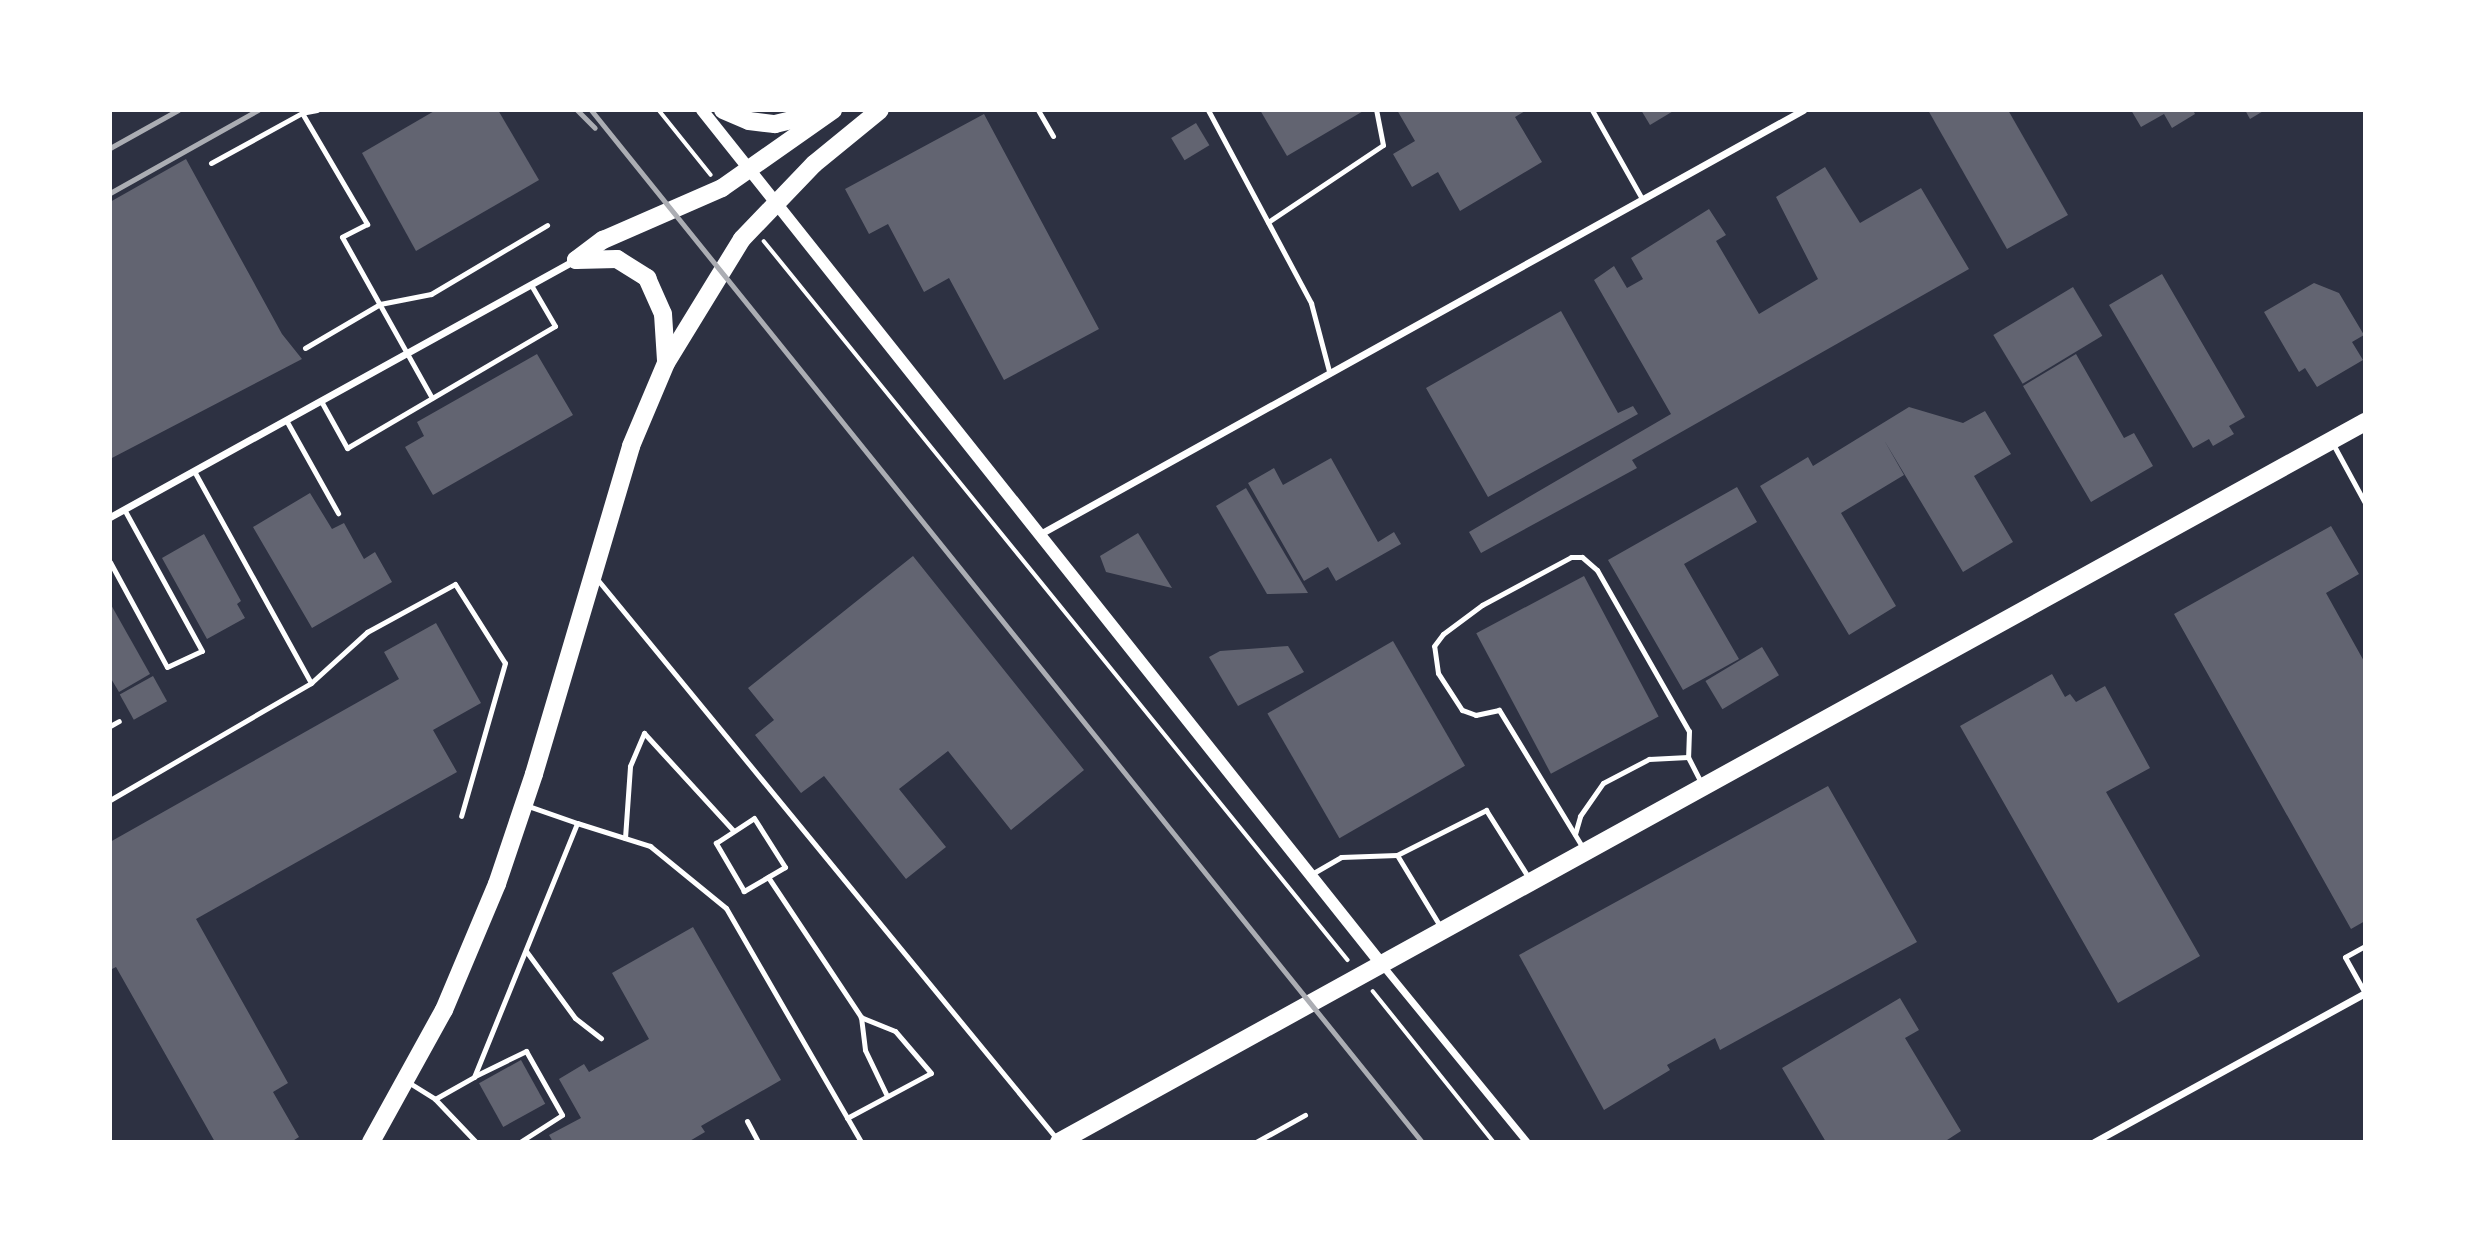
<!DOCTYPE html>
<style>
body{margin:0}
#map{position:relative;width:2475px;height:1252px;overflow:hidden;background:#2d3142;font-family:"Noto Serif",serif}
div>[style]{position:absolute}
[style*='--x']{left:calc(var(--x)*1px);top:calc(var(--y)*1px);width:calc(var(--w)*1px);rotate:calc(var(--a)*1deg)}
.building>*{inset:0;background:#626471;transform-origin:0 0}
.path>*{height:3.5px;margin:-1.75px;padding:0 1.75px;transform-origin:1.75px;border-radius:1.75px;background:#fff}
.service>*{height:5px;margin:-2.5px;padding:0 2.5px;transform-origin:2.5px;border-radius:2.5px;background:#fff}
.minor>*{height:7px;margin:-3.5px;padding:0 3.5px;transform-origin:3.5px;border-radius:3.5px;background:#fff}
.tertiary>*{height:12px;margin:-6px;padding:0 6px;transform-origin:6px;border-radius:6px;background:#fff}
.primary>*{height:18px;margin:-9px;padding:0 9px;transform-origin:9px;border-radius:9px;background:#fff}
.rail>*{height:5px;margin:-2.5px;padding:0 2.5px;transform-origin:2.5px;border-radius:2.5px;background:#abadb3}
span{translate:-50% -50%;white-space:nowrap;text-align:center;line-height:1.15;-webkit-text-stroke:7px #fff;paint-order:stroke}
.frame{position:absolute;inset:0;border:112px solid #fff;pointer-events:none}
</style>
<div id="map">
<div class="building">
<i style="clip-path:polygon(436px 110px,498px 110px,539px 180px,416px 251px,362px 153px)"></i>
<i style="clip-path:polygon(1260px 110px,1365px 110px,1287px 156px)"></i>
<i style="clip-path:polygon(1397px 110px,1527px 110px,1515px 117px,1542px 162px,1460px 211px,1438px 172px,1412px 187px,1393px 154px,1415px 141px)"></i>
<i style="clip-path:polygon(1641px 110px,1675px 110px,1650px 125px)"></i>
<i style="clip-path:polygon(1928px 110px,2008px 110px,2068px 215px,2007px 249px)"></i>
<i style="clip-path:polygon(2131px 110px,2193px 110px,2195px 114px,2172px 128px,2164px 114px,2141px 127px)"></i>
<i style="clip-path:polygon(2245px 110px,2265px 110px,2250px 119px)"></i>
<i style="clip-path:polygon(984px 114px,1099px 329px,1004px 380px,949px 278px,924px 292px,888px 224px,869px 234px,845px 189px)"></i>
<i style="left:1196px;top:123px;width:26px;height:29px;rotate:59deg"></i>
<i style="clip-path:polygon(186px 159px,282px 334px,302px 359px,110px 459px,110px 202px)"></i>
<i style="clip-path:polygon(1825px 167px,1860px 223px,1921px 188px,1969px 269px,1632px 460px,1637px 468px,1481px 553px,1469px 532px,1671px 414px,1594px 280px,1614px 266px,1627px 288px,1643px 279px,1631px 258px,1709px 209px,1726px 235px,1716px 241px,1759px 314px,1818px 279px,1776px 197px)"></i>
<i style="clip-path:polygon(2162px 274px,2245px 417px,2229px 426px,2234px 434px,2213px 446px,2209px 439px,2193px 448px,2109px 305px)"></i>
<i style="clip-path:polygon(2314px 283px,2339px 293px,2364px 335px,2352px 342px,2363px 360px,2317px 387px,2305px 368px,2299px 372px,2264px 312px)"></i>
<i style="left:2073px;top:287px;width:57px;height:93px;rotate:59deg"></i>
<i style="clip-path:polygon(1561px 311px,1618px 413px,1633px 406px,1638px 414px,1488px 497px,1426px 388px)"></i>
<i style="clip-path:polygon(537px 354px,573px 415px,433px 495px,405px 447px,424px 436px,417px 422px)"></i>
<i style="clip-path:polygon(2076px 354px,2124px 438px,2134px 433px,2153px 466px,2091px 502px,2023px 386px)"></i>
<i style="clip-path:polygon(1909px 407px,1963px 423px,1985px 411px,2011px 454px,1974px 476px,2013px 542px,1963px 572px,1884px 440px,1904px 475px,1841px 513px,1896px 606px,1849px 635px,1760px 486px,1808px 457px,1813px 466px)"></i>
<i style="clip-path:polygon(1331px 458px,1378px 542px,1394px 532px,1401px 544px,1336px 581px,1328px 567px,1304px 581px,1248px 483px,1274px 468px,1283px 485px)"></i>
<i style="clip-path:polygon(1737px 487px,1757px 522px,1684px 564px,1739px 659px,1683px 690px,1608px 560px)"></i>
<i style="clip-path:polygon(1246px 488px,1308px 593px,1267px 594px,1216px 506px)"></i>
<i style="clip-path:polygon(310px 493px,332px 529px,344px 523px,364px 559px,375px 552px,392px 582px,312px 628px,253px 527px)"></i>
<i style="clip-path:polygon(2331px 526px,2359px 574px,2326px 593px,2365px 663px,2365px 921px,2351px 929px,2174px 614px)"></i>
<i style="clip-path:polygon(1138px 533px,1172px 588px,1106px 572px,1100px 556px)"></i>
<i style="clip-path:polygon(204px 534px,241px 601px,237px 604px,245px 618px,207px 639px,162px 558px)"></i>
<i style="clip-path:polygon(913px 556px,1084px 770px,1011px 830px,948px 751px,899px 789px,946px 847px,906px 879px,824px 776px,801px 793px,755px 735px,774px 720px,748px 688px)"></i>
<i style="left:1584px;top:576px;width:159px;height:122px;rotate:62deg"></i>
<i style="clip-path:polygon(110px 603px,150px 674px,119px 692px,110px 677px)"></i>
<i style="clip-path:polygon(436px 623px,481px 703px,433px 730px,457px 772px,196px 919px,288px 1083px,273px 1092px,299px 1137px,291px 1142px,215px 1142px,116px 967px,110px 970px,110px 842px,399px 679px,384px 652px)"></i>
<i style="left:1393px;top:641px;width:144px;height:145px;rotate:60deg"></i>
<i style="clip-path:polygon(1288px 646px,1304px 672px,1238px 706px,1209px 657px,1220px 651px)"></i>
<i style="left:1762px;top:647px;width:33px;height:66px;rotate:59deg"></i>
<i style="clip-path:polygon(2052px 674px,2065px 697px,2070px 694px,2076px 702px,2105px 686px,2150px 768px,2106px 792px,2200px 956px,2118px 1003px,1960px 726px)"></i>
<i style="left:153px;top:676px;width:29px;height:38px;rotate:61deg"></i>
<i style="clip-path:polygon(1828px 786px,1917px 942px,1720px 1050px,1715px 1038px,1667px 1065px,1670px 1070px,1604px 1110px,1519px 955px)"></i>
<i style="clip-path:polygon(693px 927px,781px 1080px,701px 1126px,705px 1132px,688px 1142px,553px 1142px,549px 1135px,581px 1118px,559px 1079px,584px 1064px,589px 1072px,649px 1039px,612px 973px)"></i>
<i style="clip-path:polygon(1900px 998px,1919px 1030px,1905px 1038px,1961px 1131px,1944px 1142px,1826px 1142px,1782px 1068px)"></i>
<i style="left:521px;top:1060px;width:50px;height:48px;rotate:61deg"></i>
</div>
<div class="path">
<i style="--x:659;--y:110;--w:83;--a:51.3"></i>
<i style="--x:764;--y:241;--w:926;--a:50.92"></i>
<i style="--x:1373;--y:991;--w:193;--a:51.3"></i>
</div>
<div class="service">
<i style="--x:317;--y:110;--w:15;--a:169"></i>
<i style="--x:302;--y:113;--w:129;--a:59.6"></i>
<i style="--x:367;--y:224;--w:28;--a:153"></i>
<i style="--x:342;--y:237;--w:184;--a:60.8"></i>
<i style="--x:1038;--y:110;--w:30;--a:60"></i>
<i style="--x:1208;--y:110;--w:219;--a:61.9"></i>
<i style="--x:1311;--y:303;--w:70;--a:75.2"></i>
<i style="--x:1592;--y:110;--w:100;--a:60.6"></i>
<i style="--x:211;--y:163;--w:104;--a:-28.8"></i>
<i style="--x:1268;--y:222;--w:138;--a:-33.8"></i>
<i style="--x:1383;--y:145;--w:36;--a:-101"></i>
<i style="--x:305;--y:348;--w:87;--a:-30.4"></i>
<i style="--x:380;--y:304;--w:52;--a:-11.1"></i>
<i style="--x:431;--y:294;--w:135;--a:-30.7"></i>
<i style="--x:321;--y:401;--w:54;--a:61"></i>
<i style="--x:347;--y:448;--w:241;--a:-30.4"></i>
<i style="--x:555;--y:326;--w:48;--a:-120.3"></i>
<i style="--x:286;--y:420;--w:107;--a:60.8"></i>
<i style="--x:2333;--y:444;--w:67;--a:61.5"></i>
<i style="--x:194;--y:471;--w:242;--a:61.1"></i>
<i style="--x:110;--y:562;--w:119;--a:61.5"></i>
<i style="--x:167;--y:667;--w:38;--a:-25"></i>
<i style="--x:202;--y:651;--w:162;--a:-118.8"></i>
<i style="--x:597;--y:579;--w:725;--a:50.6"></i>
<i style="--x:110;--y:726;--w:10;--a:-29"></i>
<i style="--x:110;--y:800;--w:233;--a:-30.2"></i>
<i style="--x:311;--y:683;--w:76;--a:-42.3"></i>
<i style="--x:367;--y:632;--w:100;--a:-28.6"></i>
<i style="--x:455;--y:584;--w:93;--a:57.7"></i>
<i style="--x:505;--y:663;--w:159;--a:106"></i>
<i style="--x:754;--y:818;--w:58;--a:57.7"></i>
<i style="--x:785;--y:867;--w:48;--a:149.7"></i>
<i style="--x:744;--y:891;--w:56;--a:-120.3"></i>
<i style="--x:716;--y:843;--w:45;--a:-33.3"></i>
<i style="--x:577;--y:823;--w:77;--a:17.5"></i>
<i style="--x:650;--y:846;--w:98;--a:39.2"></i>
<i style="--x:726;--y:908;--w:270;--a:60"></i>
<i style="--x:1575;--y:834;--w:19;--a:-74"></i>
<i style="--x:1580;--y:816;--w:40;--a:-55.1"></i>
<i style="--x:1603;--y:783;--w:52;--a:-27.6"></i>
<i style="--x:1649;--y:759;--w:39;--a:-3"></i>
<i style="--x:625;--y:838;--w:72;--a:-86"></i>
<i style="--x:630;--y:766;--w:36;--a:-67"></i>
<i style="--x:644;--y:733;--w:132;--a:47.5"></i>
<i style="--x:1583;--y:848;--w:162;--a:-121.3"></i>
<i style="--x:1499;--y:710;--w:24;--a:168"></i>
<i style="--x:1476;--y:715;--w:15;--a:-160"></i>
<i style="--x:1462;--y:710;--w:44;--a:-123"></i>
<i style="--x:1438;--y:673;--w:27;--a:-98"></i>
<i style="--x:1434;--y:646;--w:15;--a:-53"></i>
<i style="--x:1443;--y:634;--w:49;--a:-36.6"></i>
<i style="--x:1482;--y:605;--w:101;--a:-28.3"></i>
<i style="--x:1571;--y:557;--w:11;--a:0"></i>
<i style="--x:1582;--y:557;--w:20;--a:41"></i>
<i style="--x:1597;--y:570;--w:185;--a:60.3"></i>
<i style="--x:1689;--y:731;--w:26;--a:92"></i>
<i style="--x:1688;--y:757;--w:30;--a:63"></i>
<i style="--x:1310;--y:875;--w:36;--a:-30"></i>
<i style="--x:1341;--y:857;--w:56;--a:-2"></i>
<i style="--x:768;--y:877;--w:168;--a:56.4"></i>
<i style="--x:861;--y:1017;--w:33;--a:83"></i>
<i style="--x:865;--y:1050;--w:51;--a:64.4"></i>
<i style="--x:1440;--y:926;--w:83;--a:-121.2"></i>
<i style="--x:1397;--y:855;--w:100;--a:-26.8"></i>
<i style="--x:1486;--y:810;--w:83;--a:57.8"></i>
<i style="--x:526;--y:951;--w:83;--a:53.8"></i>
<i style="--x:575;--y:1018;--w:33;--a:38"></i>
<i style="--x:2365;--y:993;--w:41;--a:-119.1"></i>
<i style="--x:2345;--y:957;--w:23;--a:-29"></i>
<i style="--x:475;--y:1076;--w:57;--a:-26.1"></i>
<i style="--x:526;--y:1051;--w:73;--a:60.6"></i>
<i style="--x:562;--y:1115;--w:50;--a:147.3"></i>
<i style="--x:408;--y:1082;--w:32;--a:32"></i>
<i style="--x:435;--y:1099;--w:59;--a:46.4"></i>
<i style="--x:435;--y:1099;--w:45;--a:-29.4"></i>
<i style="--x:474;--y:1077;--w:274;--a:-67.9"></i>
<i style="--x:577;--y:823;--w:52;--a:-160.9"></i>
<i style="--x:847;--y:1118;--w:95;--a:-28.2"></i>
<i style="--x:931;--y:1073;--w:55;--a:-130.6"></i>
<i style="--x:895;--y:1031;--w:37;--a:-158"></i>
<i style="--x:747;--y:1121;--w:24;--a:62"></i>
<i style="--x:1256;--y:1142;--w:56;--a:-28.9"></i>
</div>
<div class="minor">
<i style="--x:110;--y:517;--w:531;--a:-28.93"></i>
<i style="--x:1040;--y:534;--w:873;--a:-29.06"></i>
<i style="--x:1382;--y:965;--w:229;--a:50.7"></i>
<i style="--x:2094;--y:1142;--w:309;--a:-28.8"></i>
</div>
<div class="tertiary">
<i style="--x:702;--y:110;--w:1092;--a:51.5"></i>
</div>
<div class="primary">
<i style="--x:723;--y:110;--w:28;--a:23"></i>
<i style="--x:749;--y:121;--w:26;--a:7"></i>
<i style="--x:775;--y:124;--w:47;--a:-13.4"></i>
<i style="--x:576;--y:260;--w:34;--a:-37"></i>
<i style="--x:603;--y:240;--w:130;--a:-23.6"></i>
<i style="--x:722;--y:188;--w:136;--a:-35.1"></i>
<i style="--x:576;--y:260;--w:41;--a:-1.4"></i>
<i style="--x:617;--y:259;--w:36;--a:32"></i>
<i style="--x:647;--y:278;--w:39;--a:66"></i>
<i style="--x:663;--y:314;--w:47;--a:86.3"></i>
<i style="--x:371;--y:1142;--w:151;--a:-61.1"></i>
<i style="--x:444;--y:1010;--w:137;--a:-67.2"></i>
<i style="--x:497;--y:884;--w:116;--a:-71.4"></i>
<i style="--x:534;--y:774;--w:342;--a:-73.5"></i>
<i style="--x:631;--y:446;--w:90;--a:-67.1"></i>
<i style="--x:666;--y:363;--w:145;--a:-58.5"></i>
<i style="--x:742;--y:239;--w:104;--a:-46.2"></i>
<i style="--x:814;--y:164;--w:85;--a:-39.3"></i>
<i style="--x:1059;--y:1142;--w:1491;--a:-28.87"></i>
</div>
<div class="rail">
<i style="--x:577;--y:110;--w:25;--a:45"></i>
<i style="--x:591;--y:110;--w:1325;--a:51.16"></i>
<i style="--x:110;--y:148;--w:78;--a:-29.2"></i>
<i style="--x:110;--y:193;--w:170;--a:-29.3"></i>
</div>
<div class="frame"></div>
</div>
